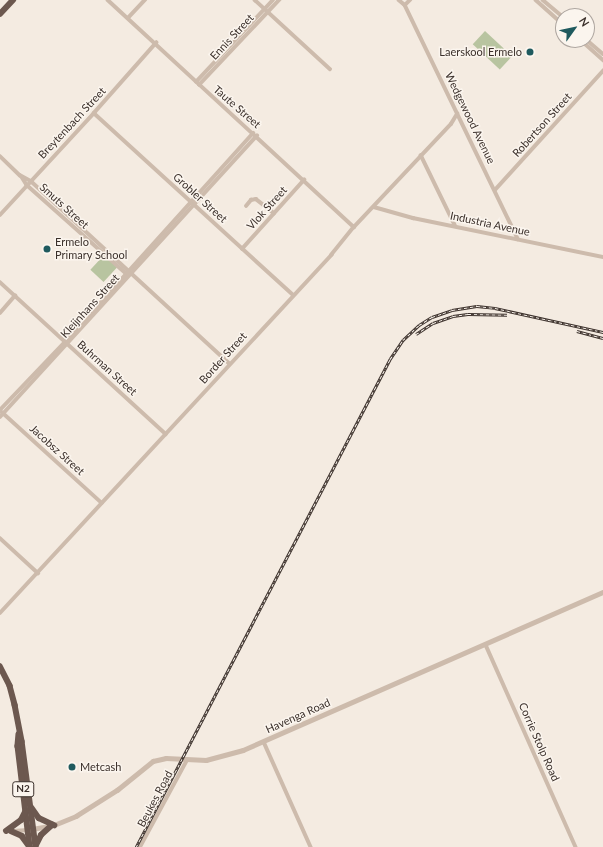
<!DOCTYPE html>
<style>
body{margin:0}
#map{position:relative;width:603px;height:847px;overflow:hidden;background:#f4ebe1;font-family:Lato,sans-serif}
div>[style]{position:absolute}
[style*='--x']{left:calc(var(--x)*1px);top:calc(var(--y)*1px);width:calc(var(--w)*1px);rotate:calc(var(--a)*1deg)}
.green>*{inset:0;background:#b8c4a0;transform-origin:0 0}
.minor>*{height:3.5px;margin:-1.75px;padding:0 1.75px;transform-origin:1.75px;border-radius:1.75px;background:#cdbbac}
.tertiary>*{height:4.5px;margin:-2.25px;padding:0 2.25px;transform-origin:2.25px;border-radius:2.25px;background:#cdbbac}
.trunk>*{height:5.5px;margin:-2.75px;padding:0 2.75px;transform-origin:2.75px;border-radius:2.75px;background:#6c584f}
.rail>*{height:2.5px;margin-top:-1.25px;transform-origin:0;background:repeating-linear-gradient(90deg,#fbf5ee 0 3px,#3b302b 0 6px);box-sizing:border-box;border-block:1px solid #3b302b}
.dots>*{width:11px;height:11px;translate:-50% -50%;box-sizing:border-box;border:2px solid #fbf5ee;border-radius:50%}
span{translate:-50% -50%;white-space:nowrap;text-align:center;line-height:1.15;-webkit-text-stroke:3px #fbf5ee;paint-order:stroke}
.shield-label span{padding:1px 3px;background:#fbf5ee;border:1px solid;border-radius:3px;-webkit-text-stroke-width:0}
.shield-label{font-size:10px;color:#3b302b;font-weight:700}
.street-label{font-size:11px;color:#3b302b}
.poi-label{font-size:11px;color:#3b302b}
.right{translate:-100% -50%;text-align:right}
.left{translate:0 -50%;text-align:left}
.north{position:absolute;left:555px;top:8px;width:40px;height:40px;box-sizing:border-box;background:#fbf5ee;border:1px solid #aea6a0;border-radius:50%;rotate:57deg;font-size:11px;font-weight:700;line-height:16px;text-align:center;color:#3b302b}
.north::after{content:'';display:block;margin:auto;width:14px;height:18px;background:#1f5a5e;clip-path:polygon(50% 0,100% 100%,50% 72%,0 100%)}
</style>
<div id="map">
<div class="green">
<i style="left:485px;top:31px;width:37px;height:18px;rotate:43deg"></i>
<i style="left:104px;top:255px;width:18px;height:20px;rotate:43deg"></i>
</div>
<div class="minor">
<i style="--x:108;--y:0;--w:335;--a:42.7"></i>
<i style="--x:255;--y:0;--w:102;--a:42.6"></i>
<i style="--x:399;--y:0;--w:8;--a:40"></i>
<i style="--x:405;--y:5;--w:260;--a:64.2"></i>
<i style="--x:536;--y:0;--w:36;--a:42"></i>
<i style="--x:543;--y:0;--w:26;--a:40"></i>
<i style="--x:405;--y:5;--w:7;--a:-45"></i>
<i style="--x:128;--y:18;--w:25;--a:-47"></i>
<i style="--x:581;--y:40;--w:30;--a:42"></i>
<i style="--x:587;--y:40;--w:21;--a:41"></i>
<i style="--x:196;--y:82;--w:112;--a:-46.8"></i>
<i style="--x:199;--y:85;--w:117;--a:-46.7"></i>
<i style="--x:94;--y:113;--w:270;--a:42.4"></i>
<i style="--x:421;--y:155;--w:78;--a:64.1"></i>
<i style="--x:0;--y:156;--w:28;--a:44"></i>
<i style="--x:20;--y:175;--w:13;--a:29"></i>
<i style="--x:31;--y:181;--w:270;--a:42.6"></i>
<i style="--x:22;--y:177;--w:9;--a:58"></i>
<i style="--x:27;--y:185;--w:134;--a:41.7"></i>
<i style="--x:495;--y:190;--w:161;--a:-47.8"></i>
<i style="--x:246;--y:206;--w:8;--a:-50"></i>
<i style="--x:251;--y:200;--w:5;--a:-11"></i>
<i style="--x:256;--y:199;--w:23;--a:38"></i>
<i style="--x:374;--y:207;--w:41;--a:15.8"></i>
<i style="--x:413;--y:218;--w:194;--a:11.6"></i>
<i style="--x:0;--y:215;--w:139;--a:-47.3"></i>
<i style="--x:94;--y:113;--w:94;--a:-48.5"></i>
<i style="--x:242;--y:249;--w:93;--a:-48.1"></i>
<i style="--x:0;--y:282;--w:225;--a:42.5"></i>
<i style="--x:0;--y:313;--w:23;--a:-49"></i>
<i style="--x:0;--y:410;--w:94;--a:-46.3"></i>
<i style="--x:65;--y:342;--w:281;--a:-48"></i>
<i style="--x:2;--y:412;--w:135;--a:42.3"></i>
<i style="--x:0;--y:417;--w:381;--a:-47.6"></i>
<i style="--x:0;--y:538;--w:52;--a:42.6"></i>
<i style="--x:0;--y:613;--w:488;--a:-47.2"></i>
<i style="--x:331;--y:255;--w:36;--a:-51"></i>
<i style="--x:354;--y:227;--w:141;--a:-46.7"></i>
<i style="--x:451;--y:124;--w:12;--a:-59"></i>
<i style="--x:486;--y:645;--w:221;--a:66"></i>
<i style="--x:264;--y:742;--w:115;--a:65.9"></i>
<i style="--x:13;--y:831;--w:15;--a:-4"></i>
<i style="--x:140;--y:847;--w:99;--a:-61.6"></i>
</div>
<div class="tertiary">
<i style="--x:32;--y:829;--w:22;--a:-10"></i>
<i style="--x:54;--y:825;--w:24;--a:-22"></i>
<i style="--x:76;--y:816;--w:49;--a:-32.4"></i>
<i style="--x:117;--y:790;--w:46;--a:-38.9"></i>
<i style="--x:153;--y:761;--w:13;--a:-13"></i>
<i style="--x:166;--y:758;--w:40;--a:2.9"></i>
<i style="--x:206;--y:760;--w:38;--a:-15"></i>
<i style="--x:243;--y:750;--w:393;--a:-23.7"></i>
</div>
<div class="trunk">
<i style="--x:0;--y:14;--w:19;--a:-47"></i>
<i style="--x:0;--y:666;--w:22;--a:63"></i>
<i style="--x:10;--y:686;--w:20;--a:75"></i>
<i style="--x:15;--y:705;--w:37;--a:79"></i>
<i style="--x:22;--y:741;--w:107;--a:82.5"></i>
<i style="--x:19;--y:734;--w:12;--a:95"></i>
<i style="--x:18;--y:746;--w:102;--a:83.2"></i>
<i style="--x:32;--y:808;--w:12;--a:55"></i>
<i style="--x:39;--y:818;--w:17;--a:25"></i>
<i style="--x:6;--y:831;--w:19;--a:-36"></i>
<i style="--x:21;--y:820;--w:9;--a:-63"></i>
<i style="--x:11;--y:831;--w:12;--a:24"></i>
<i style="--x:22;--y:836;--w:14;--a:54"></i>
<i style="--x:36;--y:845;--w:11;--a:-63"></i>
<i style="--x:41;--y:835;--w:15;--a:-42"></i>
</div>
<div class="rail">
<i style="--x:577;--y:331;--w:27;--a:15"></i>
<i style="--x:416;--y:334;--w:20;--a:-33"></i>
<i style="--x:433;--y:323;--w:21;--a:-19"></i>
<i style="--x:453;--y:316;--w:15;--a:-8"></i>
<i style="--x:468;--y:314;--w:39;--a:1"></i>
<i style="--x:136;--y:847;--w:550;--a:-62.5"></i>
<i style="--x:390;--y:359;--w:23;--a:-56"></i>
<i style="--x:403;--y:340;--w:22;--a:-43"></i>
<i style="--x:419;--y:325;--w:15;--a:-32"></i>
<i style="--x:432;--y:317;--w:21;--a:-19"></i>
<i style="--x:452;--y:310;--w:25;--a:-9"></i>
<i style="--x:477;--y:306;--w:18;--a:6"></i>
<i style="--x:495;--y:308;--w:111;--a:12.5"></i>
</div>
<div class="dots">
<i style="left:530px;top:52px;background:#1f5a5e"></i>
<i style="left:47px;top:249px;background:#1f5a5e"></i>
<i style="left:72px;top:767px;background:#1f5a5e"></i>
</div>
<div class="shield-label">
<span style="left:23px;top:789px">N2</span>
</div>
<div class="street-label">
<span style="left:232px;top:37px;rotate:-47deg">Ennis Street</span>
<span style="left:237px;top:107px;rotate:41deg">Taute Street</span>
<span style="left:470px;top:118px;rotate:64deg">Wedgewood Avenue</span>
<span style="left:72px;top:123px;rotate:-47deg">Breytenbach Street</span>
<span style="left:542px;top:125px;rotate:-48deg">Robertson Street</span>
<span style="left:200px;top:198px;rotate:42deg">Grobler Street</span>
<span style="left:64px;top:206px;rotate:42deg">Smuts Street</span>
<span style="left:267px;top:208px;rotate:-48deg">Vlok Street</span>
<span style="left:490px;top:224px;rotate:12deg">Industria Avenue</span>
<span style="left:90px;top:306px;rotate:-48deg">Kleijnhans Street</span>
<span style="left:223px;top:358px;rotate:-48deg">Border Street</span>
<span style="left:107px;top:368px;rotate:42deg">Buhrman Street</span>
<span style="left:57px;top:450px;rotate:42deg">Jacobsz Street</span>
<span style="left:298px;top:716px;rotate:-24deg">Havenga Road</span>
<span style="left:539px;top:742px;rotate:66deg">Corrie Stolp Road</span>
<span style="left:155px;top:799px;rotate:-62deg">Beukes Road</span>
</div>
<div class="poi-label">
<span class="right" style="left:522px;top:52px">Laerskool Ermelo</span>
<span class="left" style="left:55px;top:249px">Ermelo<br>Primary School</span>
<span class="left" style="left:80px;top:767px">Metcash</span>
</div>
<div class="north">N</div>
</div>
